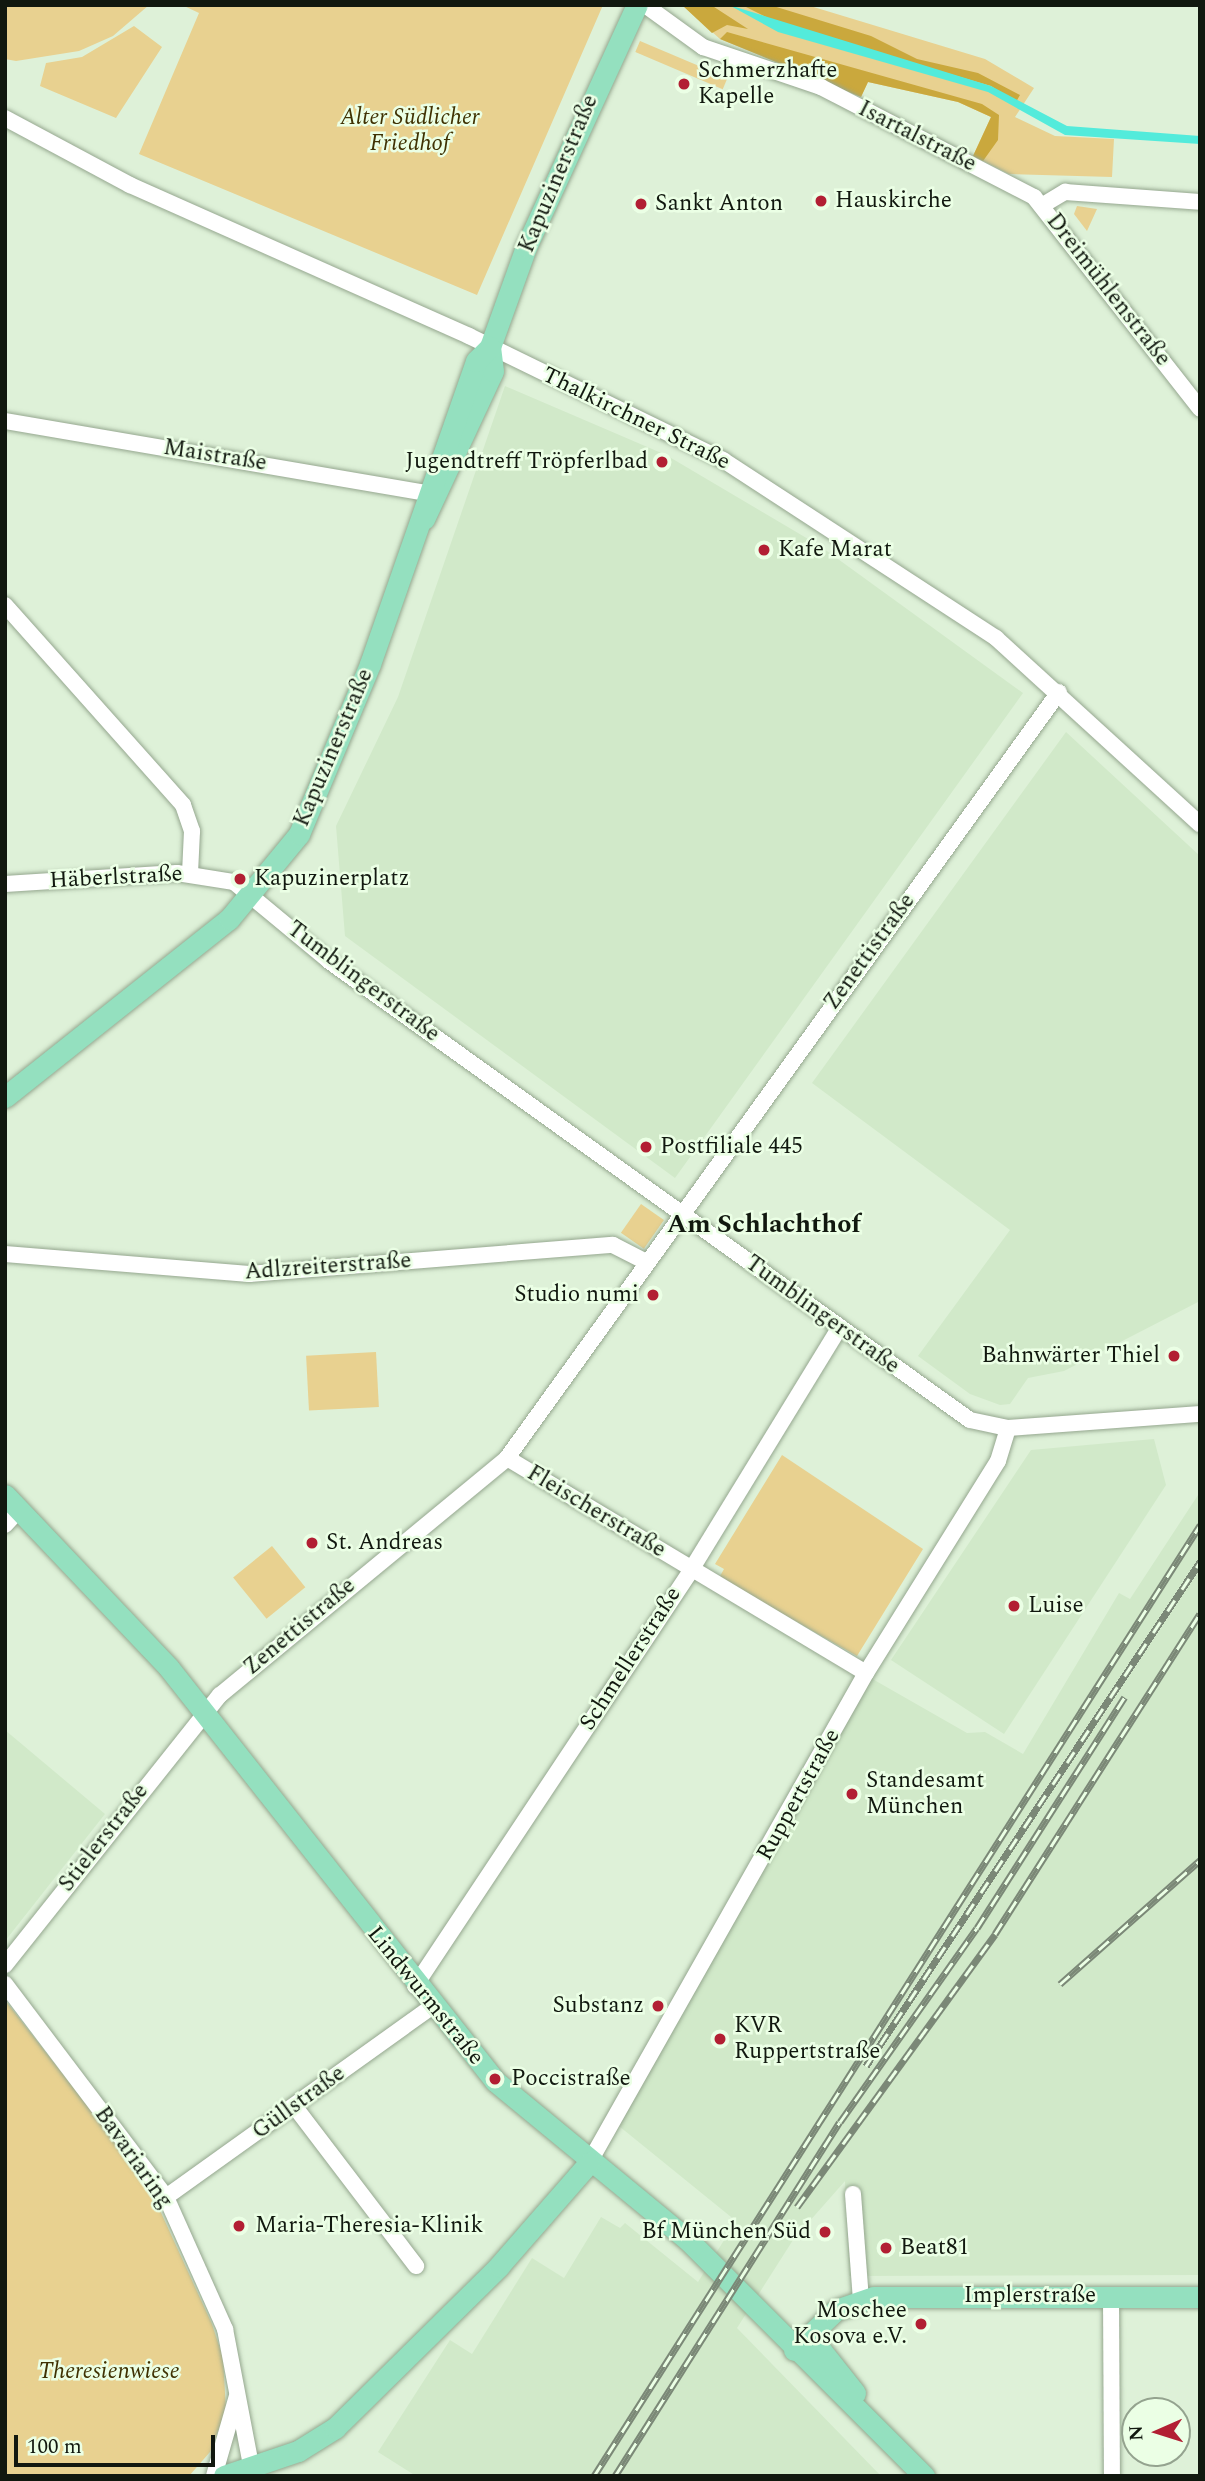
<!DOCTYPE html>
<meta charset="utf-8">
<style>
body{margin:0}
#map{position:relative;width:1205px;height:2481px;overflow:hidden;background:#def1d8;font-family:Spectral,serif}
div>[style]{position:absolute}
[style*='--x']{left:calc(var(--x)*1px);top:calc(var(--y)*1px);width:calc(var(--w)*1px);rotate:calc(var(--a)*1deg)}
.built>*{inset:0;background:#d1e9c9}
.green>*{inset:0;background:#e8d190;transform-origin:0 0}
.forest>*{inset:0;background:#caa83d}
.water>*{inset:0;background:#53ebdb}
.roads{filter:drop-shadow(0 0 2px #95a78f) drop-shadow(0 0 2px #95a78f)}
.minor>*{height:16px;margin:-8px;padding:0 8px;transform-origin:8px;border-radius:8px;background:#fff}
.major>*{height:21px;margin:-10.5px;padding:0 10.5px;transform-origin:10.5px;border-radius:10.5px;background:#94e0bf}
.rail>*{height:7px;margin-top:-3.5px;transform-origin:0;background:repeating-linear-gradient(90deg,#ebffe5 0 13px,#7b8877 0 26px);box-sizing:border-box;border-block:2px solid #7b8877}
.dots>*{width:19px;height:19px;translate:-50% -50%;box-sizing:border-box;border:4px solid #ebffe5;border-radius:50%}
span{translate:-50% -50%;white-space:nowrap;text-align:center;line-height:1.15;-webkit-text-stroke:5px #ebffe5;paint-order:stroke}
.poi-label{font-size:23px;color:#11180f}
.left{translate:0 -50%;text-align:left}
.right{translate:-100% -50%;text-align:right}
.park-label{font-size:23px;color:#3f3102;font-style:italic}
.street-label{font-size:23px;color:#11180f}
.quarter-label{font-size:26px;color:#11180f;font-weight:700}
.frame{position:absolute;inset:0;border:7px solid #11180f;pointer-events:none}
.north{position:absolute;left:1121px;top:2397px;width:70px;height:70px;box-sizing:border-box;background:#ebffe5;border:2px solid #94a38f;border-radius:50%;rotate:267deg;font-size:19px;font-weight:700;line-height:28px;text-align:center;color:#11180f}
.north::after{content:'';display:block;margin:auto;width:24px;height:32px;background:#b21f33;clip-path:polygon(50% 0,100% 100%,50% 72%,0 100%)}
.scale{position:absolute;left:14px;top:2435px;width:201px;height:32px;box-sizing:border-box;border:4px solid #11180f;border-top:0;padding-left:9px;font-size:21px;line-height:24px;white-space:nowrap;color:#11180f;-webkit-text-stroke:5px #ebffe5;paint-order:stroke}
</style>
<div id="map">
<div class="built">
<i style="clip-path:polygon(505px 386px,666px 455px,820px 546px,1023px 693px,675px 1178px,345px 936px,336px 826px,398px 697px)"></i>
<i style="clip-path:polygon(1066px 732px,1200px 856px,1200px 1301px,1064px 1371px,1028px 1378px,1010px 1404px,1000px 1405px,970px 1394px,918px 1356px,1010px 1230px,812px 1083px)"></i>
<i style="clip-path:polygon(1154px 1439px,1166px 1485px,1004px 1734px,891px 1660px,1031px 1450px)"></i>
<i style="clip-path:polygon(1200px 1492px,1200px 2275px,849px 2276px,845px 2181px,793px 2240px,737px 2328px,881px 2476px,416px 2476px,378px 2452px,450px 2340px,472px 2354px,532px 2258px,564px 2278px,601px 2217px,620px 2228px,625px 2223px,698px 2282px,736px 2221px,614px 2122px,869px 1677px,967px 1733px,985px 1732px,1023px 1754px,1119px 1593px,1130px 1599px)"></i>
<i style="clip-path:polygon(5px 1730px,105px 1814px,5px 1941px)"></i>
</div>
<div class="green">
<i style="clip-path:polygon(5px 5px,149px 5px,113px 36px,79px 51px,16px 61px,5px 59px)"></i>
<i style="clip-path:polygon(182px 5px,603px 5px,477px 295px,139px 154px,199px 13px)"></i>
<i style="clip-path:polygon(682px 5px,807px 5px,985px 59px,1034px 88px,1015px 117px,1055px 136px,1114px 139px,1112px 177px,1009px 174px,973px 156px,991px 117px,958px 102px,868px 82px,861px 97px,720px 39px)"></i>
<i style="clip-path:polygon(134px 26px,162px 47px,116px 118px,40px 86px,46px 63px,82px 57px)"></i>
<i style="left:640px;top:41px;width:95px;height:12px;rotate:23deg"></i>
<i style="clip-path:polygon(1077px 206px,1097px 209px,1087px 231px,1074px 214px)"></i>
<i style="left:641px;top:1204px;width:28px;height:35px;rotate:35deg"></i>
<i style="left:376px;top:1352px;width:55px;height:70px;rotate:87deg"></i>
<i style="clip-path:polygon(782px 1455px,923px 1549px,857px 1656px,719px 1578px,724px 1569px,715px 1564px)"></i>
<i style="left:272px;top:1546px;width:53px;height:50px;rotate:51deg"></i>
<i style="clip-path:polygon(5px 2000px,147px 2182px,212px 2324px,223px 2358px,226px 2410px,210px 2452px,189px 2476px,5px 2476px)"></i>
</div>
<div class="forest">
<i style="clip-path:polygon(682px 5px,711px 5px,748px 29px,727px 25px,712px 33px)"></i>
<i style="clip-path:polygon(742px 5px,770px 5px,871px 36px,917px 59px,978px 73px,1020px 95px,1016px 102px,991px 86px,782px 25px)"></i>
<i style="clip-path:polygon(727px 32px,982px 104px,999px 115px,998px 140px,983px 161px,973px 156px,991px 117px,958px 102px,868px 82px,861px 97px,720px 39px)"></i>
</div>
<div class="water">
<i style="clip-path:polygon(729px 5px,991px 86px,1067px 126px,1200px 136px,1200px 144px,1065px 135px,988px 92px,778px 32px)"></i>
</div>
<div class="roads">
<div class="minor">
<i style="--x:645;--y:5;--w:72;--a:35.9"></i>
<i style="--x:703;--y:47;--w:125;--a:18.7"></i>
<i style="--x:821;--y:87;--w:240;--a:27.3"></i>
<i style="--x:1034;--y:197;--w:269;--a:51.9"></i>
<i style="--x:5;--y:118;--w:142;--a:28.2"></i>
<i style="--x:130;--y:185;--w:371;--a:24"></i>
<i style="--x:469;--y:336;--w:283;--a:26"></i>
<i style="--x:723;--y:460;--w:326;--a:33.1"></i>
<i style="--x:996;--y:638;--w:276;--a:42.4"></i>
<i style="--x:1043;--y:205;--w:26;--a:-31"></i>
<i style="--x:1065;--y:192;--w:135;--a:4.2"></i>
<i style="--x:5;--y:421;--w:426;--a:9.7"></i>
<i style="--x:5;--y:605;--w:268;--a:48.3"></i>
<i style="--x:183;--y:805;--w:28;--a:71"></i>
<i style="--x:192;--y:831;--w:43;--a:92.7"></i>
<i style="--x:5;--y:884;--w:172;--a:-3.7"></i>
<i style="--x:177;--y:873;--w:58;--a:9"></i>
<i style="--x:234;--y:882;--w:124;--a:39.7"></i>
<i style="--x:329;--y:961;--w:788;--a:35.61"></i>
<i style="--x:970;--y:1420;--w:39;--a:12"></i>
<i style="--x:1008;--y:1428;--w:193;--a:-4.2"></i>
<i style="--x:5;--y:1254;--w:245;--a:4.7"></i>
<i style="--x:249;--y:1274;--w:365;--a:-4.6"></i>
<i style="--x:613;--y:1245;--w:37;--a:27"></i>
<i style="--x:507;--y:1458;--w:418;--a:30.9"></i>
<i style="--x:5;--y:1525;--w:21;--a:-47"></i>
<i style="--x:5;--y:1965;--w:345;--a:-51.5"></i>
<i style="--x:220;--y:1695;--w:372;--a:-39.5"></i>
<i style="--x:507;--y:1458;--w:944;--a:-54.22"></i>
<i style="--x:5;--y:1984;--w:267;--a:52.9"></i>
<i style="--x:166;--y:2197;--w:145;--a:65.9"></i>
<i style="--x:225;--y:2329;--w:150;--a:79.2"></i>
<i style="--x:415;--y:1986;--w:499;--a:-56.4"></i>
<i style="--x:691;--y:1570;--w:285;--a:-58.5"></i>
<i style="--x:295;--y:2107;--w:200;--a:52.7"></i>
<i style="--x:589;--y:2163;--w:563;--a:-60.52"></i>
<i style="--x:866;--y:1673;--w:250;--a:-58.1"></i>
<i style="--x:998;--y:1461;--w:34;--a:-73"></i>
<i style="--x:853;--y:2194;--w:106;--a:85.7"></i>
<i style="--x:166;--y:2197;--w:326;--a:-35.6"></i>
<i style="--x:1111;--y:2296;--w:180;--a:89.7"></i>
<i style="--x:214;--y:2476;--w:83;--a:-74"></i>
</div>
<div class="major">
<i style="--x:424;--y:519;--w:163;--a:-65"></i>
<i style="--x:493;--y:371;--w:24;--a:-97"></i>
<i style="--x:490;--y:347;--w:106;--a:-70.2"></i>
<i style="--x:526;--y:247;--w:266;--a:-65.4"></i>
<i style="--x:5;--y:1097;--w:286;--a:-38.5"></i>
<i style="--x:229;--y:919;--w:110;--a:-50.5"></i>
<i style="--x:299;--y:834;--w:184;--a:-67.3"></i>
<i style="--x:370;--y:664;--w:321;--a:-70.7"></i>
<i style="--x:476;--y:361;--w:20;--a:-45"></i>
<i style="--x:5;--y:1495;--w:238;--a:46.5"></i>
<i style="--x:169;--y:1668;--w:526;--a:51.71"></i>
<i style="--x:495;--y:2081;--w:250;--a:39.5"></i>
<i style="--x:688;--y:2240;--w:334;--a:45"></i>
<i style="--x:809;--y:2335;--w:74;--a:51.6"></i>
<i style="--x:794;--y:2350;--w:58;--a:-43.6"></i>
<i style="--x:836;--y:2310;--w:40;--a:-18.9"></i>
<i style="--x:874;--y:2297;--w:326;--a:0"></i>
<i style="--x:224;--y:2476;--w:78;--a:-18.7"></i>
<i style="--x:298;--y:2451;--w:44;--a:-31.9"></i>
<i style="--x:335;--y:2428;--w:231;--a:-44.6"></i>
<i style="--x:499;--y:2266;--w:137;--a:-48.9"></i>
</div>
</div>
<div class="rail">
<i style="--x:1060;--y:1984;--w:187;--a:-41.5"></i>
<i style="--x:866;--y:2066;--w:605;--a:-56.47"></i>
<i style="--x:797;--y:2207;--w:337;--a:-54"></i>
<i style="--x:995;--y:1934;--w:380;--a:-57.4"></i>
<i style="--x:594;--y:2476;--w:1128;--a:-57.49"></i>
<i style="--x:615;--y:2476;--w:419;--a:-57.6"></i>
<i style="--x:840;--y:2122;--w:237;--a:-54.8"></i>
<i style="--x:977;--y:1928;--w:274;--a:-57.4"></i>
</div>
<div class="dots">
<i style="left:684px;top:84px;background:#b21f33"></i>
<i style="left:821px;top:201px;background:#b21f33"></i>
<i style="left:641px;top:204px;background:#b21f33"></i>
<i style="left:662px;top:462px;background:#b21f33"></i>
<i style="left:764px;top:550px;background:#b21f33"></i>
<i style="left:240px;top:879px;background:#b21f33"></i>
<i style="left:646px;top:1147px;background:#b21f33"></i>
<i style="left:653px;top:1295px;background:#b21f33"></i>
<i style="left:1174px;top:1356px;background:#b21f33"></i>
<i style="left:312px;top:1543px;background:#b21f33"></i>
<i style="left:1014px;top:1606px;background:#b21f33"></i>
<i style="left:852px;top:1794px;background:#b21f33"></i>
<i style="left:658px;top:2006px;background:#b21f33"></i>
<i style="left:720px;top:2039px;background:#b21f33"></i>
<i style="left:495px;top:2079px;background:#b21f33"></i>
<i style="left:239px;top:2226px;background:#b21f33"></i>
<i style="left:825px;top:2232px;background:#b21f33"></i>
<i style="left:886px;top:2248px;background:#b21f33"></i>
<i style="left:921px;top:2324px;background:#b21f33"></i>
</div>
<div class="poi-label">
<span class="left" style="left:698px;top:84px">Schmerzhafte<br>Kapelle</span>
<span class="left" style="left:835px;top:201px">Hauskirche</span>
<span class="left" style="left:655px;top:204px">Sankt Anton</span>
<span class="right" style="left:648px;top:462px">Jugendtreff Tröpferlbad</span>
<span class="left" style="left:778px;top:550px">Kafe Marat</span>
<span class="left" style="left:254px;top:879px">Kapuzinerplatz</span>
<span class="left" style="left:660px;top:1147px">Postfiliale 445</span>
<span class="right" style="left:639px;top:1295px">Studio numi</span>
<span class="right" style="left:1160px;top:1356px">Bahnwärter Thiel</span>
<span class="left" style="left:326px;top:1543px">St. Andreas</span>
<span class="left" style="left:1028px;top:1606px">Luise</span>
<span class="left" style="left:866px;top:1794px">Standesamt<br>München</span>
<span class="right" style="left:644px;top:2006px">Substanz</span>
<span class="left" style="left:734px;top:2039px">KVR<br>Ruppertstraße</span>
<span class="left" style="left:511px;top:2079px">Poccistraße</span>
<span class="left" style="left:255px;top:2226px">Maria-Theresia-Klinik</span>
<span class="right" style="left:811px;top:2232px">Bf München Süd</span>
<span class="left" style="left:900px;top:2248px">Beat81</span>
<span class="right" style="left:907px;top:2324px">Moschee<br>Kosova e.V.</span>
</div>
<div class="park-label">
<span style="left:410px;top:131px">Alter Südlicher<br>Friedhof</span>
<span style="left:109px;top:2372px">Theresienwiese</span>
</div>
<div class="street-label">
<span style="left:917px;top:137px;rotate:27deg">Isartalstraße</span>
<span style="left:559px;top:174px;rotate:-67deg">Kapuzinerstraße</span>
<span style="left:1108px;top:290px;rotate:52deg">Dreimühlenstraße</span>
<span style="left:636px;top:419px;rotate:26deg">Thalkirchner Straße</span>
<span style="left:215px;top:456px;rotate:9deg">Maistraße</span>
<span style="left:334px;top:748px;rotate:-67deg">Kapuzinerstraße</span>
<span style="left:116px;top:878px;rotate:-3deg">Häberlstraße</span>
<span style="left:870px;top:952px;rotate:-54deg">Zenettistraße</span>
<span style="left:363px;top:982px;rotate:37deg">Tumblingerstraße</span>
<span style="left:328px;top:1267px;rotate:-4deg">Adlzreiterstraße</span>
<span style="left:822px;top:1315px;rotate:36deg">Tumblingerstraße</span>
<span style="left:596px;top:1512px;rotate:31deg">Fleischerstraße</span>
<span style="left:300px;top:1627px;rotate:-40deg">Zenettistraße</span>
<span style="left:631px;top:1659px;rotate:-57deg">Schmellerstraße</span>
<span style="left:799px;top:1795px;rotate:-61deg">Ruppertstraße</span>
<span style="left:104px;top:1838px;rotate:-52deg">Stielerstraße</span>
<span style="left:425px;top:1996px;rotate:51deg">Lindwurmstraße</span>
<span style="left:299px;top:2103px;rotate:-36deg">Güllstraße</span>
<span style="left:133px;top:2158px;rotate:55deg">Bavariaring</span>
<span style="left:1030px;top:2296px">Implerstraße</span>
</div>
<div class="quarter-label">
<span style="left:764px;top:1225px">Am Schlachthof</span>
</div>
<div class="frame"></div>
<div class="north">N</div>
<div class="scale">100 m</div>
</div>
